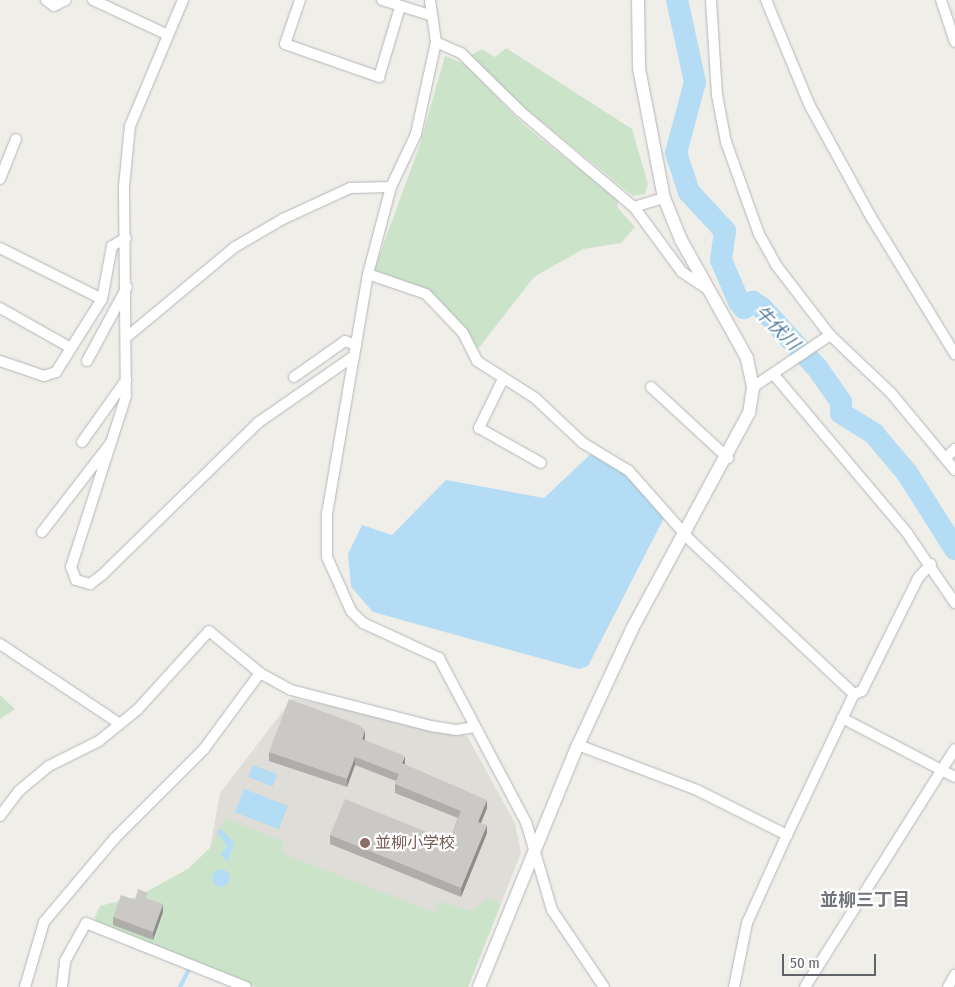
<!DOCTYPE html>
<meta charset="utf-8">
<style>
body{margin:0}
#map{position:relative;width:955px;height:987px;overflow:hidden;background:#f0eee9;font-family:"Fira Sans Condensed","Noto Sans JP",sans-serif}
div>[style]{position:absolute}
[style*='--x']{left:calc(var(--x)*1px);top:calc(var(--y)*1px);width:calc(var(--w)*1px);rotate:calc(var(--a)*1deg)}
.education>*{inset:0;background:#dfddd7}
.green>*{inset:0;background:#cbe4c9}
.water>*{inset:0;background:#b4dcf5;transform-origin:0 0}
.round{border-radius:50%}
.stream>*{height:4px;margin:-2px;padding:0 2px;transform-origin:2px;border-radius:2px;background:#b4dcf5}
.river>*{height:22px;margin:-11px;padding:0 11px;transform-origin:11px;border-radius:11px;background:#b4dcf5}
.roads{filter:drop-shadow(0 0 1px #b4b5b9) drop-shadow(0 0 1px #b4b5b9)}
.minor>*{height:10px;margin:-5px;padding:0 5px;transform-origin:5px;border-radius:5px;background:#fff}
.tertiary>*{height:12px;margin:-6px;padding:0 6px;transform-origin:6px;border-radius:6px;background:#fff}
.wall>*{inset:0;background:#afada9}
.shaded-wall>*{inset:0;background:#8e8d8a}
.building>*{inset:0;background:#cbc9c5}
.dots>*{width:14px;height:14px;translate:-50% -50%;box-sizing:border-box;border:2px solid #fff;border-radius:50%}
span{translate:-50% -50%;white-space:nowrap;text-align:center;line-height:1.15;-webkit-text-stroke:4.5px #fff;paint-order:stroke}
.education-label{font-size:16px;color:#785e54}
.left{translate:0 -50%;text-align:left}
.water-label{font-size:18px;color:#4e799d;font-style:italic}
.neighbourhood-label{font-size:18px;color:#717579;font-weight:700}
.scale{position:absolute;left:782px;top:954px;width:94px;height:22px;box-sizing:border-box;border:2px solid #606367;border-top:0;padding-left:6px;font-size:15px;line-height:18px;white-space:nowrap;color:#606367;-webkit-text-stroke:4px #fff;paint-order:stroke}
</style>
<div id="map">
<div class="education">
<i style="clip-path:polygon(293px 698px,467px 736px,515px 823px,521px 853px,468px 987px,256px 987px,94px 918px,100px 906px,137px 897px,188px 869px,210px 848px,220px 793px)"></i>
</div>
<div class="green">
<i style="clip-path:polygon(506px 48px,632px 129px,648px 184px,645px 194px,633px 196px,520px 104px,471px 55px,482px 49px,495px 57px)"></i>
<i style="clip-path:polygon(445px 56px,465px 64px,524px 125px,617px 199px,618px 208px,635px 227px,621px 243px,583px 249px,534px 277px,478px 349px,465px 327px,432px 293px,374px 270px,419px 147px)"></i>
<i style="clip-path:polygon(0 695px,15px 709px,0 719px)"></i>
<i style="clip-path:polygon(226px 818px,284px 842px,281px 853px,435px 913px,440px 901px,470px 911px,489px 898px,497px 900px,501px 904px,468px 987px,256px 987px,95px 922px,100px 906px,137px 897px,188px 869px,210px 848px)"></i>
</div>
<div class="water">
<i style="clip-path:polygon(593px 452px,626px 474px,665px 516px,588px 666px,579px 669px,373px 612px,351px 587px,348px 554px,362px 525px,392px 535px,446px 480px,544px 498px)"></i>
<i style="left:253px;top:765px;width:26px;height:13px;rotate:21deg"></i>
<i style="left:244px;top:789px;width:47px;height:25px;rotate:21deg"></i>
<i style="clip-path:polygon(220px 828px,234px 842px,228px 862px,220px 854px,227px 846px,217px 832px)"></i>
<i class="round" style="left:212px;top:869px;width:18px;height:18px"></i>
</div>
<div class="stream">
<i style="--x:180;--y:987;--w:18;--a:-63"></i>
</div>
<div class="river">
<i style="--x:677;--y:0;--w:84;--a:77.6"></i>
<i style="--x:695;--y:82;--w:73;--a:105"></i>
<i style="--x:676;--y:153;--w:41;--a:71.6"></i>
<i style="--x:689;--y:192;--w:53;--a:47.3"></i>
<i style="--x:725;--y:231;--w:29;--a:98"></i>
<i style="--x:721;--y:260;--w:46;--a:66.8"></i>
<i style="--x:739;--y:302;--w:8;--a:50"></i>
<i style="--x:744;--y:308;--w:11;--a:-34"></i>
<i style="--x:753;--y:302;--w:11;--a:34"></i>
<i style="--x:762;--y:308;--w:83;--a:47.4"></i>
<i style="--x:818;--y:369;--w:40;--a:55.1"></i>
<i style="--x:841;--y:402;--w:11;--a:90"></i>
<i style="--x:841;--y:413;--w:39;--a:32"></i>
<i style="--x:874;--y:434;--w:51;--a:49.8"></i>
<i style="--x:907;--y:473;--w:90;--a:57.7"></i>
</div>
<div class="roads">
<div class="minor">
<i style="--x:46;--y:0;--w:10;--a:37"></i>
<i style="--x:54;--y:6;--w:13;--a:-27"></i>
<i style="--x:93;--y:0;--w:83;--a:25"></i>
<i style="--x:183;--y:0;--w:137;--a:112.8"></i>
<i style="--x:130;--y:126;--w:60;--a:95.7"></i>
<i style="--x:124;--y:186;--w:210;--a:89.5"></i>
<i style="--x:126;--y:396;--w:180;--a:107.8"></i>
<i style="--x:71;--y:567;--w:14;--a:69"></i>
<i style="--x:76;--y:580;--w:15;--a:16"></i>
<i style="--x:90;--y:584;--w:15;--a:-37"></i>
<i style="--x:102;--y:575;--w:219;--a:-44.3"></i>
<i style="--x:259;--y:422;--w:116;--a:-34.8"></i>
<i style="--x:300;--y:0;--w:46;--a:108.8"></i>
<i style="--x:285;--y:44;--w:100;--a:19.3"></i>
<i style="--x:379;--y:77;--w:73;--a:-73.3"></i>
<i style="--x:382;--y:0;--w:50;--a:17.4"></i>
<i style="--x:430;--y:0;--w:42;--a:81.9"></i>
<i style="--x:436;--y:42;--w:94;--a:102.3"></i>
<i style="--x:416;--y:134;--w:59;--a:115.3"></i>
<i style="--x:391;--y:187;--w:90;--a:104.8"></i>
<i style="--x:368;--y:274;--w:242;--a:99.7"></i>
<i style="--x:327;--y:513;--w:44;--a:90"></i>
<i style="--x:327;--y:557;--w:59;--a:66"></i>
<i style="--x:351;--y:611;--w:17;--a:45"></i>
<i style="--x:363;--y:623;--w:84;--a:24.7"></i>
<i style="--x:439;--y:658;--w:186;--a:62.1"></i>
<i style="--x:526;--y:822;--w:92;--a:73.5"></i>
<i style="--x:552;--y:910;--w:93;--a:56"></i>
<i style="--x:711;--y:0;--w:95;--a:86.4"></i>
<i style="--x:717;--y:95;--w:48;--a:79.2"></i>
<i style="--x:726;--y:142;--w:98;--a:70.3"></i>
<i style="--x:759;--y:234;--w:35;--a:61"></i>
<i style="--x:776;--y:265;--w:88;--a:52.4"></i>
<i style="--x:830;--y:335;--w:84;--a:43.6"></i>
<i style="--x:891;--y:393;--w:100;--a:50.3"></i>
<i style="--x:766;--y:0;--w:115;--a:67.5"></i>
<i style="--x:810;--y:106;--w:127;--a:61.2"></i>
<i style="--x:871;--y:217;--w:161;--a:58.5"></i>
<i style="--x:941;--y:0;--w:44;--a:71.6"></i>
<i style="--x:436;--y:42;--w:27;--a:24"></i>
<i style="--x:461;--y:53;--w:84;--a:44.5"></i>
<i style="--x:521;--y:112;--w:148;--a:40.1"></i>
<i style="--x:634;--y:207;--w:81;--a:53.6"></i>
<i style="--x:682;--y:272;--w:29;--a:34"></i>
<i style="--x:0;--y:179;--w:43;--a:-68.2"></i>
<i style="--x:634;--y:207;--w:31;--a:-17"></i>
<i style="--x:0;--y:248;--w:114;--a:26.6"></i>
<i style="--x:368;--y:274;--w:61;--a:19"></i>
<i style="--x:426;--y:294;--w:54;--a:46.5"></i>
<i style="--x:463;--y:333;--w:31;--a:63"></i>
<i style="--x:477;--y:361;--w:69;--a:32.5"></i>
<i style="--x:535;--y:398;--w:66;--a:43.2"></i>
<i style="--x:583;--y:443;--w:54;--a:31.3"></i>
<i style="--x:629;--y:471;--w:94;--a:48.5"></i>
<i style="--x:691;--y:541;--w:224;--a:43.2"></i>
<i style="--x:0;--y:308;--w:81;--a:29.4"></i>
<i style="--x:128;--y:336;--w:139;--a:-39.8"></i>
<i style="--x:235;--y:247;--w:56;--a:-30.3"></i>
<i style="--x:283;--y:219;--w:74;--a:-24.8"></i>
<i style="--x:350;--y:188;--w:41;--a:-1.4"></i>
<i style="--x:0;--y:361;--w:46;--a:18.8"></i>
<i style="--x:44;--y:376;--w:13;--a:-18"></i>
<i style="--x:56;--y:372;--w:86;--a:-57.8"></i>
<i style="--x:102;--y:299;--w:54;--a:-79.3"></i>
<i style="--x:112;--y:246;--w:16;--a:-30"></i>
<i style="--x:87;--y:361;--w:84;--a:-61.6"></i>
<i style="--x:775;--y:376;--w:205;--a:49.9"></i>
<i style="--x:907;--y:533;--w:85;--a:55.6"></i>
<i style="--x:294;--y:377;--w:62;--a:-35.2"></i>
<i style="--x:345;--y:341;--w:12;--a:20"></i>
<i style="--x:503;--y:379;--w:55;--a:116.1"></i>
<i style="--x:479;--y:428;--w:71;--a:29.4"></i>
<i style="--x:651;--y:387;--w:105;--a:42.7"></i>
<i style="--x:753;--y:387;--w:93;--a:-34"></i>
<i style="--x:82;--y:442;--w:76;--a:-54.6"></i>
<i style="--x:946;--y:458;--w:13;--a:-45"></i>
<i style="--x:42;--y:532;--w:111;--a:-52.3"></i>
<i style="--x:0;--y:644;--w:144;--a:33.7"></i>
<i style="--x:842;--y:718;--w:127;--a:27.6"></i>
<i style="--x:578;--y:745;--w:127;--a:20.7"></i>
<i style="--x:697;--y:790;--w:101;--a:26.6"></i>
<i style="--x:0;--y:816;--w:31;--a:-53"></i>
<i style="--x:19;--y:791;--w:39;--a:-40"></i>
<i style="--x:49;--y:766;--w:56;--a:-26.6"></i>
<i style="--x:99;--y:741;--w:50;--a:-39.4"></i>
<i style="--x:138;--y:709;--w:105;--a:-47.7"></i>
<i style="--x:209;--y:631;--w:66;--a:39.5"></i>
<i style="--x:260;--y:673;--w:35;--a:29"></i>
<i style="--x:291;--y:690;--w:145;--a:14.4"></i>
<i style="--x:431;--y:726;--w:25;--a:9"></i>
<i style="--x:456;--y:730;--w:19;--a:-9"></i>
<i style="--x:25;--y:987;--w:68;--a:-73.7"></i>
<i style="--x:44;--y:922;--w:110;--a:-49.8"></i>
<i style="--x:115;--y:838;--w:126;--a:-45"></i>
<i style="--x:204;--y:749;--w:94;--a:-53.6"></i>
<i style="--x:62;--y:987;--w:26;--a:-83"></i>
<i style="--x:65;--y:961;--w:43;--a:-61.1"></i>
<i style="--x:86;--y:923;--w:172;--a:21.8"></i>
<i style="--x:734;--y:987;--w:65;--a:-78.5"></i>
<i style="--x:747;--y:923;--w:97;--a:-65.6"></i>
<i style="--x:787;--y:835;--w:156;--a:-64.6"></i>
<i style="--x:854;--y:694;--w:9;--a:-21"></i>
<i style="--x:862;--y:691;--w:126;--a:-63.6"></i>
<i style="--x:918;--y:578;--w:19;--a:-47"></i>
<i style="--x:805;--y:987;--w:281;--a:-57.8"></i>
<i style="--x:948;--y:987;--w:14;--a:-60"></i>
</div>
<div class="tertiary">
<i style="--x:479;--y:987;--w:261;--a:-67.8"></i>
<i style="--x:578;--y:745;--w:128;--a:-65"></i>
<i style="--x:632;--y:629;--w:246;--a:-61.6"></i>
<i style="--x:749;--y:413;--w:26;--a:-81"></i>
<i style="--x:753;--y:387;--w:30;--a:-102"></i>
<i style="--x:747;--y:358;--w:135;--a:-119.2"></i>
<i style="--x:681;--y:240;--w:45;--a:-112"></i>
<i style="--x:664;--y:198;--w:132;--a:-100.9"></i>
<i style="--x:639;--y:68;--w:68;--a:-90.8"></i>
</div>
</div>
<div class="wall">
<i style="clip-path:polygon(365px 739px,365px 740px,405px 765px,487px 808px,481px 823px,487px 833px,461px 897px,330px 844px,330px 835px,449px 841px,458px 818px,395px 793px,395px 784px,396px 781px,355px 765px,347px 787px,269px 761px,269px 752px)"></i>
<i style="clip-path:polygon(148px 899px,163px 912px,153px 940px,113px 925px,113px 917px,135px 900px)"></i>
</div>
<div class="shaded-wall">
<i style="clip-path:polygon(365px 730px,365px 739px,362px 747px,362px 739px)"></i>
<i style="clip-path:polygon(405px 756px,405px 764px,402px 772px,402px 763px)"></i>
<i style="clip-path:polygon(355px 757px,355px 765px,347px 787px,347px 779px)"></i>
<i style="clip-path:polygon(487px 800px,487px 808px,478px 830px,478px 822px)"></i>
<i style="clip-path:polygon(487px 825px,487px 833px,461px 897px,461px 888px)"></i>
<i style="clip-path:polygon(163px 904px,163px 912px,153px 940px,153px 932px)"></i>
</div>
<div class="building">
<i style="clip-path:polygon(289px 699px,359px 725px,365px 730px,362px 739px,405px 756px,402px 763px,487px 800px,478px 822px,487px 825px,461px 888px,330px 835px,345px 799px,449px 841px,461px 811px,395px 784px,399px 774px,355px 757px,347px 779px,269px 752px)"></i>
<i style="clip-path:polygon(138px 889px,148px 893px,146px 898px,163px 904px,153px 932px,113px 917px,121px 895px,135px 900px)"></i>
</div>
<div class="dots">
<i style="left:365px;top:843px;background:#8d6e63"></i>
</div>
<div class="education-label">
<span class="left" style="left:375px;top:843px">並柳小学校</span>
</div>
<div class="water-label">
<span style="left:777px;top:328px;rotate:45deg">牛伏川</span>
</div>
<div class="neighbourhood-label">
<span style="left:865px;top:900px">並柳三丁目</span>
</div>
<div class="scale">50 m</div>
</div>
